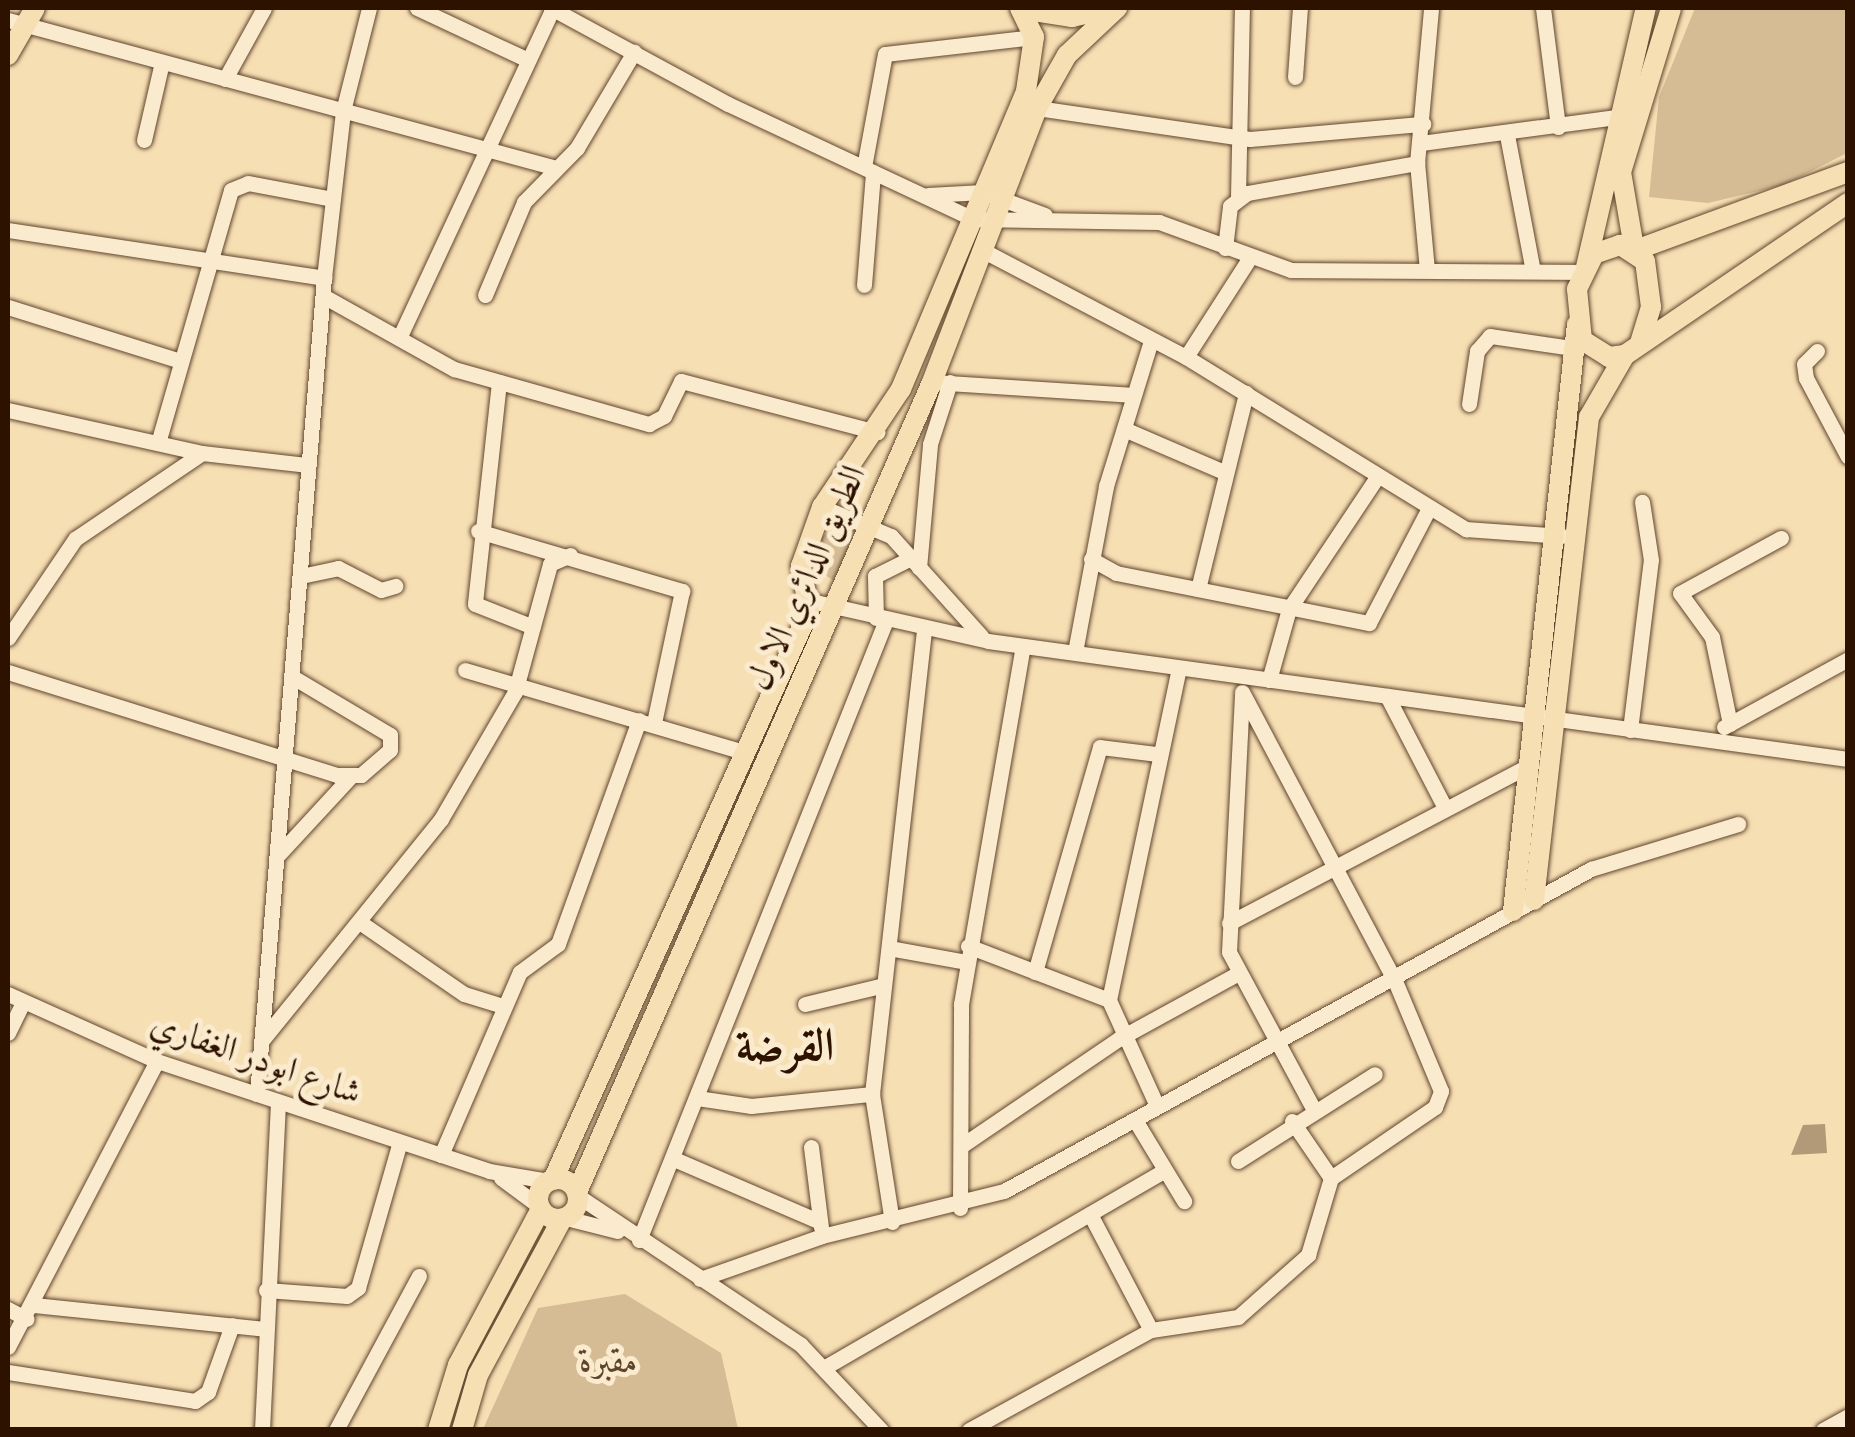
<!DOCTYPE html>
<meta charset="utf-8">
<style>
body{margin:0}
#map{position:relative;width:1855px;height:1437px;overflow:hidden;background:#f7dfb4;font-family:"Sorts Mill Goudy",Amiri,serif}
div>[style]{position:absolute}
[style*='--x']{left:calc(var(--x)*1px);top:calc(var(--y)*1px);width:calc(var(--w)*1px);rotate:calc(var(--a)*1deg)}
.green>*{inset:0;background:#d5bc95}
.water>*{inset:0;background:#b29977}
.roads{filter:drop-shadow(0 0 2px #60452d) drop-shadow(0 0 2px #60452d)}
.minor>*{height:15px;margin:-7.5px;padding:0 7.5px;transform-origin:7.5px;border-radius:7.5px;background:#faeace}
.major>*{height:20px;margin:-10px;padding:0 10px;transform-origin:10px;border-radius:10px;background:#f7dfb4}
.major>.ring{margin:-10px;padding:0;box-sizing:content-box;background:none;border:20px solid #f7dfb4;border-radius:50%}
span{translate:-50% -50%;white-space:nowrap;text-align:center;line-height:1.15;-webkit-text-stroke:10px #faeace;paint-order:stroke}
.street-label{font-size:35px;color:#2d1200}
.park-label{font-size:35px;color:#5f452d;font-style:italic}
.district-label{font-size:45px;color:#2d1200;font-weight:700}
.frame{position:absolute;inset:0;border:10px solid #2d1200;pointer-events:none}
</style>
<div id="map">
<div class="green">
<i style="clip-path:polygon(1695px 8px,1847px 8px,1847px 153px,1784px 185px,1708px 203px,1649px 197px,1659px 97px)"></i>
<i style="clip-path:polygon(848px 519px,855px 548px,838px 583px,818px 571px,816px 541px)"></i>
<i style="clip-path:polygon(625px 1294px,721px 1353px,738px 1429px,483px 1429px,538px 1308px)"></i>
</div>
<div class="water">
<i style="clip-path:polygon(1825px 1124px,1827px 1153px,1791px 1155px,1803px 1125px)"></i>
</div>
<div class="roads">
<div class="minor">
<i style="--x:417;--y:8;--w:120;--a:25.1"></i>
<i style="--x:551;--y:8;--w:201;--a:28.5"></i>
<i style="--x:728;--y:104;--w:271;--a:25.1"></i>
<i style="--x:973;--y:219;--w:186;--a:0.9"></i>
<i style="--x:1159;--y:222;--w:140;--a:20"></i>
<i style="--x:1291;--y:270;--w:292;--a:0.4"></i>
<i style="--x:1543;--y:8;--w:120;--a:82.8"></i>
<i style="--x:8;--y:20;--w:568;--a:15.11"></i>
<i style="--x:1295;--y:77;--w:69;--a:-85.9"></i>
<i style="--x:225;--y:79;--w:81;--a:-61.2"></i>
<i style="--x:1037;--y:108;--w:215;--a:8.3"></i>
<i style="--x:1250;--y:139;--w:174;--a:-5"></i>
<i style="--x:1507;--y:135;--w:138;--a:79.2"></i>
<i style="--x:144;--y:140;--w:80;--a:-77"></i>
<i style="--x:1421;--y:143;--w:197;--a:-7.6"></i>
<i style="--x:864;--y:167;--w:115;--a:-79.5"></i>
<i style="--x:885;--y:54;--w:150;--a:-6.5"></i>
<i style="--x:928;--y:195;--w:55;--a:-3.1"></i>
<i style="--x:983;--y:192;--w:66;--a:20.4"></i>
<i style="--x:1238;--y:197;--w:189;--a:-88.8"></i>
<i style="--x:8;--y:230;--w:320;--a:8.6"></i>
<i style="--x:1225;--y:248;--w:42;--a:-83.2"></i>
<i style="--x:1230;--y:206;--w:21;--a:-37"></i>
<i style="--x:1247;--y:193;--w:173;--a:-10"></i>
<i style="--x:982;--y:250;--w:230;--a:27.7"></i>
<i style="--x:1186;--y:357;--w:329;--a:31.6"></i>
<i style="--x:1466;--y:529;--w:96;--a:4.2"></i>
<i style="--x:1427;--y:270;--w:107;--a:-95.3"></i>
<i style="--x:1417;--y:163;--w:156;--a:-84.8"></i>
<i style="--x:864;--y:285;--w:113;--a:-85.4"></i>
<i style="--x:485;--y:295;--w:101;--a:-67.2"></i>
<i style="--x:524;--y:202;--w:76;--a:-45.5"></i>
<i style="--x:577;--y:148;--w:112;--a:-59.3"></i>
<i style="--x:325;--y:297;--w:148;--a:29.2"></i>
<i style="--x:454;--y:369;--w:203;--a:15.8"></i>
<i style="--x:649;--y:424;--w:17;--a:-28"></i>
<i style="--x:664;--y:416;--w:39;--a:-64"></i>
<i style="--x:681;--y:381;--w:203;--a:14.6"></i>
<i style="--x:8;--y:307;--w:177;--a:17.4"></i>
<i style="--x:400;--y:336;--w:362;--a:-65"></i>
<i style="--x:1817;--y:351;--w:18;--a:135"></i>
<i style="--x:1804;--y:364;--w:14;--a:82"></i>
<i style="--x:1806;--y:378;--w:89;--a:62"></i>
<i style="--x:1186;--y:357;--w:117;--a:-57.3"></i>
<i style="--x:499;--y:382;--w:223;--a:96.2"></i>
<i style="--x:475;--y:604;--w:62;--a:21.6"></i>
<i style="--x:932;--y:382;--w:199;--a:3.7"></i>
<i style="--x:1469;--y:404;--w:54;--a:-81.4"></i>
<i style="--x:1477;--y:351;--w:20;--a:-49"></i>
<i style="--x:1490;--y:336;--w:83;--a:8.3"></i>
<i style="--x:8;--y:410;--w:199;--a:12.5"></i>
<i style="--x:1124;--y:429;--w:111;--a:23.3"></i>
<i style="--x:158;--y:443;--w:263;--a:-73.9"></i>
<i style="--x:231;--y:190;--w:18;--a:-22"></i>
<i style="--x:248;--y:183;--w:86;--a:10.7"></i>
<i style="--x:822;--y:507;--w:75;--a:22.8"></i>
<i style="--x:891;--y:536;--w:135;--a:48"></i>
<i style="--x:478;--y:531;--w:213;--a:16.4"></i>
<i style="--x:682;--y:591;--w:135;--a:102"></i>
<i style="--x:1091;--y:559;--w:29;--a:29"></i>
<i style="--x:1116;--y:573;--w:258;--a:11.2"></i>
<i style="--x:1369;--y:623;--w:127;--a:-62.4"></i>
<i style="--x:919;--y:568;--w:124;--a:-84.9"></i>
<i style="--x:930;--y:444;--w:65;--a:-72.1"></i>
<i style="--x:301;--y:576;--w:38;--a:-12"></i>
<i style="--x:338;--y:568;--w:48;--a:27.1"></i>
<i style="--x:381;--y:590;--w:15;--a:-16"></i>
<i style="--x:1198;--y:589;--w:202;--a:-76.2"></i>
<i style="--x:811;--y:601;--w:181;--a:12.7"></i>
<i style="--x:988;--y:641;--w:868;--a:7.81"></i>
<i style="--x:876;--y:618;--w:42;--a:-91.4"></i>
<i style="--x:875;--y:576;--w:40;--a:-26.6"></i>
<i style="--x:8;--y:638;--w:120;--a:-55.9"></i>
<i style="--x:75;--y:539;--w:153;--a:-34.1"></i>
<i style="--x:202;--y:453;--w:107;--a:6.5"></i>
<i style="--x:1075;--y:652;--w:169;--a:-79.4"></i>
<i style="--x:1106;--y:486;--w:152;--a:-72.8"></i>
<i style="--x:465;--y:670;--w:290;--a:16.4"></i>
<i style="--x:8;--y:672;--w:345;--a:17.4"></i>
<i style="--x:337;--y:775;--w:24;--a:0"></i>
<i style="--x:361;--y:775;--w:38;--a:-41"></i>
<i style="--x:390;--y:750;--w:15;--a:-90"></i>
<i style="--x:390;--y:735;--w:115;--a:-149.2"></i>
<i style="--x:1269;--y:680;--w:74;--a:-74.3"></i>
<i style="--x:1289;--y:609;--w:155;--a:-56.3"></i>
<i style="--x:1242;--y:695;--w:257;--a:92.9"></i>
<i style="--x:1229;--y:952;--w:175;--a:61.7"></i>
<i style="--x:1387;--y:696;--w:126;--a:62.6"></i>
<i style="--x:1730;--y:724;--w:89;--a:-101.7"></i>
<i style="--x:1712;--y:637;--w:54;--a:-126"></i>
<i style="--x:1680;--y:593;--w:115;--a:-28.6"></i>
<i style="--x:1724;--y:727;--w:141;--a:-28.7"></i>
<i style="--x:1630;--y:730;--w:171;--a:-83"></i>
<i style="--x:1651;--y:560;--w:59;--a:-98.8"></i>
<i style="--x:279;--y:854;--w:106;--a:-47.3"></i>
<i style="--x:361;--y:923;--w:125;--a:34.6"></i>
<i style="--x:464;--y:994;--w:41;--a:17.1"></i>
<i style="--x:1229;--y:923;--w:338;--a:-27.7"></i>
<i style="--x:968;--y:946;--w:151;--a:21"></i>
<i style="--x:889;--y:948;--w:78;--a:10.3"></i>
<i style="--x:1035;--y:972;--w:234;--a:-73.9"></i>
<i style="--x:1100;--y:747;--w:57;--a:7"></i>
<i style="--x:8;--y:994;--w:163;--a:24.2"></i>
<i style="--x:157;--y:1061;--w:350;--a:18.3"></i>
<i style="--x:489;--y:1171;--w:60;--a:9.6"></i>
<i style="--x:805;--y:1004;--w:81;--a:-13.5"></i>
<i style="--x:8;--y:1033;--w:34;--a:-64"></i>
<i style="--x:263;--y:1039;--w:283;--a:-51"></i>
<i style="--x:441;--y:819;--w:147;--a:-59.8"></i>
<i style="--x:515;--y:692;--w:133;--a:-74.7"></i>
<i style="--x:550;--y:564;--w:22;--a:-24"></i>
<i style="--x:257;--y:1094;--w:819;--a:-85.31"></i>
<i style="--x:324;--y:278;--w:168;--a:-83.5"></i>
<i style="--x:343;--y:111;--w:106;--a:-75.8"></i>
<i style="--x:697;--y:1098;--w:55;--a:8.4"></i>
<i style="--x:751;--y:1106;--w:122;--a:-5.7"></i>
<i style="--x:1157;--y:1106;--w:116;--a:-114.4"></i>
<i style="--x:1109;--y:1000;--w:339;--a:-78.1"></i>
<i style="--x:1135;--y:1120;--w:95;--a:58.8"></i>
<i style="--x:1292;--y:1121;--w:69;--a:55.6"></i>
<i style="--x:961;--y:1146;--w:192;--a:-34.2"></i>
<i style="--x:1120;--y:1038;--w:131;--a:-28.7"></i>
<i style="--x:811;--y:1147;--w:81;--a:82.9"></i>
<i style="--x:441;--y:1155;--w:199;--a:-66.7"></i>
<i style="--x:520;--y:972;--w:47;--a:-36.4"></i>
<i style="--x:558;--y:944;--w:238;--a:-70.1"></i>
<i style="--x:674;--y:1159;--w:159;--a:23.3"></i>
<i style="--x:1238;--y:1161;--w:162;--a:-32.4"></i>
<i style="--x:501;--y:1178;--w:47;--a:36.4"></i>
<i style="--x:578;--y:1196;--w:268;--a:33.7"></i>
<i style="--x:801;--y:1345;--w:117;--a:46.7"></i>
<i style="--x:960;--y:1208;--w:204;--a:-89.7"></i>
<i style="--x:961;--y:1004;--w:363;--a:-80.2"></i>
<i style="--x:1090;--y:1214;--w:131;--a:62.3"></i>
<i style="--x:1151;--y:1330;--w:88;--a:-8.5"></i>
<i style="--x:1238;--y:1317;--w:94;--a:-41.5"></i>
<i style="--x:1308;--y:1255;--w:80;--a:-73.4"></i>
<i style="--x:1331;--y:1178;--w:126;--a:-34.3"></i>
<i style="--x:1435;--y:1107;--w:17;--a:-69"></i>
<i style="--x:1441;--y:1091;--w:119;--a:-112.7"></i>
<i style="--x:1395;--y:981;--w:327;--a:-117.9"></i>
<i style="--x:566;--y:1218;--w:53;--a:14.3"></i>
<i style="--x:892;--y:1222;--w:130;--a:-98.9"></i>
<i style="--x:872;--y:1094;--w:469;--a:-83.6"></i>
<i style="--x:639;--y:1240;--w:667;--a:-68.28"></i>
<i style="--x:700;--y:1279;--w:129;--a:-19.4"></i>
<i style="--x:822;--y:1236;--w:187;--a:-13.9"></i>
<i style="--x:1004;--y:1191;--w:670;--a:-28.75"></i>
<i style="--x:1591;--y:869;--w:154;--a:-17"></i>
<i style="--x:266;--y:1290;--w:81;--a:4.2"></i>
<i style="--x:347;--y:1296;--w:14;--a:-36"></i>
<i style="--x:358;--y:1288;--w:152;--a:-74"></i>
<i style="--x:34;--y:1305;--w:232;--a:5.9"></i>
<i style="--x:8;--y:1309;--w:21;--a:28"></i>
<i style="--x:8;--y:1347;--w:322;--a:-62.5"></i>
<i style="--x:827;--y:1366;--w:389;--a:-30.1"></i>
<i style="--x:8;--y:1372;--w:189;--a:8.8"></i>
<i style="--x:195;--y:1401;--w:16;--a:-35"></i>
<i style="--x:208;--y:1392;--w:71;--a:-70.3"></i>
<i style="--x:262;--y:1430;--w:328;--a:-87.2"></i>
<i style="--x:336;--y:1430;--w:175;--a:-61.7"></i>
<i style="--x:969;--y:1430;--w:208;--a:-28.8"></i>
<i style="--x:1823;--y:1430;--w:29;--a:-29"></i>
</div>
<div class="major">
<i style="--x:1021;--y:9;--w:52;--a:8.9"></i>
<i style="--x:1072;--y:17;--w:36;--a:-13"></i>
<i style="--x:8;--y:55;--w:54;--a:-60.1"></i>
<i style="--x:1634;--y:248;--w:77;--a:-99.7"></i>
<i style="--x:1621;--y:172;--w:171;--a:-73"></i>
<i style="--x:1636;--y:250;--w:226;--a:-20.2"></i>
<i style="--x:1586;--y:267;--w:266;--a:-77"></i>
<i style="--x:1640;--y:343;--w:38;--a:-73"></i>
<i style="--x:1651;--y:307;--w:46;--a:-97.4"></i>
<i style="--x:1645;--y:261;--w:30;--a:-147"></i>
<i style="--x:1620;--y:245;--w:28;--a:161"></i>
<i style="--x:1594;--y:254;--w:39;--a:116"></i>
<i style="--x:1577;--y:289;--w:51;--a:84.4"></i>
<i style="--x:1582;--y:340;--w:32;--a:32"></i>
<i style="--x:1609;--y:357;--w:16;--a:-7"></i>
<i style="--x:1625;--y:355;--w:270;--a:-34.3"></i>
<i style="--x:1534;--y:900;--w:486;--a:-83.5"></i>
<i style="--x:1589;--y:417;--w:72;--a:-59.9"></i>
<i style="--x:1513;--y:911;--w:590;--a:-83.78"></i>
<i class="ring" style="left:538px;top:1179px;width:20px;height:20px"></i>
<i style="--x:553;--y:1180;--w:624;--a:-65.78"></i>
<i style="--x:809;--y:611;--w:46;--a:-100.1"></i>
<i style="--x:801;--y:566;--w:63;--a:-70.4"></i>
<i style="--x:822;--y:507;--w:142;--a:-56.2"></i>
<i style="--x:901;--y:389;--w:323;--a:-67.2"></i>
<i style="--x:1026;--y:91;--w:55;--a:-81.6"></i>
<i style="--x:1034;--y:37;--w:32;--a:-116"></i>
<i style="--x:577;--y:1192;--w:884;--a:-66.33"></i>
<i style="--x:932;--y:382;--w:293;--a:-69"></i>
<i style="--x:1037;--y:108;--w:61;--a:-60.5"></i>
<i style="--x:1067;--y:55;--w:69;--a:-43.2"></i>
<i style="--x:438;--y:1430;--w:68;--a:-72.9"></i>
<i style="--x:458;--y:1365;--w:177;--a:-62"></i>
<i style="--x:462;--y:1430;--w:57;--a:-73.8"></i>
<i style="--x:478;--y:1375;--w:177;--a:-61.7"></i>
</div>
</div>
<div class="street-label">
<span style="left:809px;top:579px;rotate:-66deg">الطريق الدائري الاول</span>
<span style="left:255px;top:1061px;rotate:19deg">شارع ابودر الغفاري</span>
</div>
<div class="park-label">
<span style="left:609px;top:1364px">مقبرة</span>
</div>
<div class="district-label">
<span style="left:785px;top:1050px">القرضة</span>
</div>
<div class="frame"></div>
</div>
